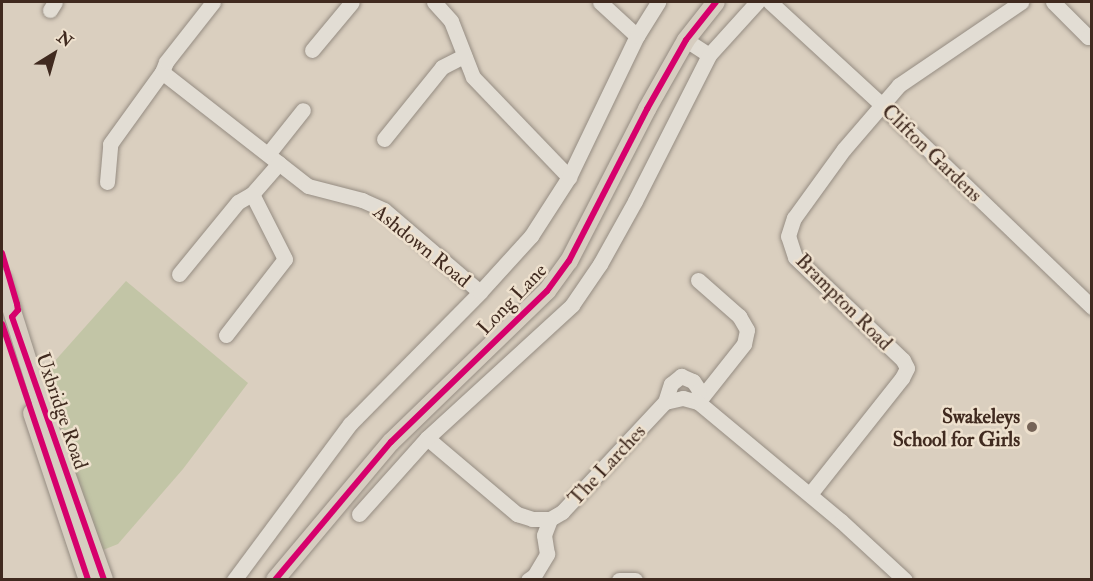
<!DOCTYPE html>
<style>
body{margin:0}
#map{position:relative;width:1093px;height:581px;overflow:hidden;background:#dacfbf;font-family:"IM FELL Double Pica",serif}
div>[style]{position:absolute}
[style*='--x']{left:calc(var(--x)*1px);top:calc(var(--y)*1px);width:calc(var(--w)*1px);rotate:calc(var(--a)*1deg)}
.green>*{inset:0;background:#c2c5a6}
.roads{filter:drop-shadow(0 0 2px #958c82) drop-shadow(0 0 2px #958c82)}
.minor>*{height:15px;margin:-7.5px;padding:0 7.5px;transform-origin:7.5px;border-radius:7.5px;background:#e2ddd4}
.major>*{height:18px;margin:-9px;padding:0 9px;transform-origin:9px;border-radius:9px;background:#d6cdc0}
.cycleway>*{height:6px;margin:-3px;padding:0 3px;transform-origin:3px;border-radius:3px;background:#d6006c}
.dots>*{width:16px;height:16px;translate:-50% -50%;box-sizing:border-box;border:3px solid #eee1ce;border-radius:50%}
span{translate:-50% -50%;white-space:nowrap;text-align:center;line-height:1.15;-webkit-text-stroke:5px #eee1ce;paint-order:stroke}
.street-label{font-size:20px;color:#402a1f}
.poi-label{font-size:20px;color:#402a1f;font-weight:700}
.right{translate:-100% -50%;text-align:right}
.frame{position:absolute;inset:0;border:3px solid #402a1f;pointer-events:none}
.north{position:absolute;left:24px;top:24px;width:60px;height:60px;-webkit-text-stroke:4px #eee1ce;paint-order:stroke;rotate:37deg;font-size:16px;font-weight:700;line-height:24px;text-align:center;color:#402a1f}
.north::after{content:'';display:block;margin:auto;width:21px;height:27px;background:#402a1f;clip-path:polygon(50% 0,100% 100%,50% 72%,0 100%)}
</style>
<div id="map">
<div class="green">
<i style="clip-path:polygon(126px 281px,248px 383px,183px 469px,118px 544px,98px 552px,45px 372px)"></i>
</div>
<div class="roads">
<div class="minor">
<i style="--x:434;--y:2;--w:25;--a:48"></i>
<i style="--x:451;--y:21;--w:60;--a:68.6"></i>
<i style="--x:473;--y:77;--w:139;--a:46.2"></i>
<i style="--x:600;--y:2;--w:50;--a:42.6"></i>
<i style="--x:770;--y:2;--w:151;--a:42.6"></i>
<i style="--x:881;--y:104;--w:293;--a:43.9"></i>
<i style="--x:1053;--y:2;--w:49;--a:45"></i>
<i style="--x:1088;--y:37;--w:4;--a:-27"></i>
<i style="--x:50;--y:10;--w:9;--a:-58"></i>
<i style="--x:686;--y:40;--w:27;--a:33"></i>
<i style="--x:709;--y:55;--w:72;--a:-47.8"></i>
<i style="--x:312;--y:50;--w:62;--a:-50.2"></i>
<i style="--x:162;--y:72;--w:185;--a:38"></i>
<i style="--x:308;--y:186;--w:56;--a:14.5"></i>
<i style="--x:362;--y:200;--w:24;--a:24"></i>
<i style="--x:384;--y:210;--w:126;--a:40.5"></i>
<i style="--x:384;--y:139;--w:92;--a:-51.1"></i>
<i style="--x:442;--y:67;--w:25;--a:-27"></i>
<i style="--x:268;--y:154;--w:56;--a:-51.5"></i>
<i style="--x:107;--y:182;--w:38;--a:-85"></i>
<i style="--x:110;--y:144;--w:89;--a:-54.2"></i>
<i style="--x:162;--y:72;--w:11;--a:-68"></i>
<i style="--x:166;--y:62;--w:76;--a:-51.9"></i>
<i style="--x:179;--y:274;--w:93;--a:-50.7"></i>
<i style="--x:238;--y:202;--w:16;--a:-30"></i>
<i style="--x:252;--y:194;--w:41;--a:-48.9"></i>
<i style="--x:698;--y:280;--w:55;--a:41.3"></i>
<i style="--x:739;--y:316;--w:16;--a:60"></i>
<i style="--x:747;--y:330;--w:14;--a:102"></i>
<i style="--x:744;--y:344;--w:74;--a:128.4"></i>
<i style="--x:226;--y:335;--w:96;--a:-52.2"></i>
<i style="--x:285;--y:259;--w:73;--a:-116.9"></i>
<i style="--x:665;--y:402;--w:19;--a:-72"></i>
<i style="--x:671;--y:384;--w:13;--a:-39"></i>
<i style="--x:681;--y:376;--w:13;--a:23"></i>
<i style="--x:693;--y:381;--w:11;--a:56"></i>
<i style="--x:699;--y:390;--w:12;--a:95"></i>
<i style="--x:427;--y:438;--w:118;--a:40.2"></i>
<i style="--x:517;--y:514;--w:16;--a:18"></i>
<i style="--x:532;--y:519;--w:18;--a:0"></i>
<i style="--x:550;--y:519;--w:14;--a:-30"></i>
<i style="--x:562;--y:512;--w:151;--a:-46.9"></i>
<i style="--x:665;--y:402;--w:18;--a:-13"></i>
<i style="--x:683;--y:398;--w:16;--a:15"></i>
<i style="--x:698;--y:402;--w:186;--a:39.8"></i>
<i style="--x:841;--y:521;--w:87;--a:42.7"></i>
<i style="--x:810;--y:494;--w:148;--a:-51.6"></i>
<i style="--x:902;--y:378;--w:11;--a:-63"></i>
<i style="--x:907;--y:368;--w:9;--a:-117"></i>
<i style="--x:903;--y:360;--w:149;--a:-136.4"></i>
<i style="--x:795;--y:257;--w:22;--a:-108"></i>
<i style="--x:788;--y:236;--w:19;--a:-72"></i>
<i style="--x:794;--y:218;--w:85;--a:-54.1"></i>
<i style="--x:844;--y:149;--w:84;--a:-49.3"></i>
<i style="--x:899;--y:85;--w:148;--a:-34.2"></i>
<i style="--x:359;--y:514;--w:102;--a:-48.2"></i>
<i style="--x:427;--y:438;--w:197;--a:-42.5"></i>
<i style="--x:572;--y:305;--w:50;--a:-55.7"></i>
<i style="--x:600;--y:264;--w:72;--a:-60.9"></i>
<i style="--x:635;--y:201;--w:164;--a:-63.1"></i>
<i style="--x:234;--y:580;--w:194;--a:-53.4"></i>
<i style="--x:350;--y:424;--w:185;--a:-45.4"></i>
<i style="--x:480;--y:292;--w:76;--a:-47.7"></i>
<i style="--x:531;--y:236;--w:70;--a:-57.2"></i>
<i style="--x:569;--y:177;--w:157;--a:-64.3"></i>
<i style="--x:637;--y:36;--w:40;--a:-58"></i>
<i style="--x:528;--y:580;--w:7;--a:-34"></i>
<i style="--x:534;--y:576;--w:26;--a:-59"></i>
<i style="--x:547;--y:554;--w:19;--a:-99"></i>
<i style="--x:544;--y:535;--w:17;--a:-69"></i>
<i style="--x:619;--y:580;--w:16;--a:0"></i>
</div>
<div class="major">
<i style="--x:2;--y:279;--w:139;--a:72.5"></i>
<i style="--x:44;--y:412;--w:178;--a:70.3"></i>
<i style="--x:32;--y:413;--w:176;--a:71.5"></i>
<i style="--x:275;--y:580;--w:180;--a:-50"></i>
<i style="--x:391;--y:442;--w:217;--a:-44.1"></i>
<i style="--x:547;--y:291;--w:37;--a:-54"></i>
<i style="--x:569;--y:261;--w:171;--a:-62.8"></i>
<i style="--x:647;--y:109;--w:79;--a:-60.5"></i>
<i style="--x:686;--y:40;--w:48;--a:-51.7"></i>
</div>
</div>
<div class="cycleway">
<i style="--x:2;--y:253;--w:53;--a:73.6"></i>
<i style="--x:17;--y:304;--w:6;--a:81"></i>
<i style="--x:18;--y:310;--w:9;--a:131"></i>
<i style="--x:12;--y:317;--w:279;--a:70.7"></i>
<i style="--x:2;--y:324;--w:270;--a:71.4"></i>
<i style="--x:275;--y:580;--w:180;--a:-50"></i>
<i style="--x:391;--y:442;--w:217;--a:-44.1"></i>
<i style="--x:547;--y:291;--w:37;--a:-54"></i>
<i style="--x:569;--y:261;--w:171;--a:-62.8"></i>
<i style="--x:647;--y:109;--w:79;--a:-60.5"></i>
<i style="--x:686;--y:40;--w:48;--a:-51.7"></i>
</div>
<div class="dots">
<i style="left:1032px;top:427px;background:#766457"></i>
</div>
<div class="street-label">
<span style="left:932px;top:153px;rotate:44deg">Clifton Gardens</span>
<span style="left:422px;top:246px;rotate:39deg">Ashdown Road</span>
<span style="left:512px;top:299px;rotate:-46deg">Long Lane</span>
<span style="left:844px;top:302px;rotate:45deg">Brampton Road</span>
<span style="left:62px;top:411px;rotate:71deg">Uxbridge Road</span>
<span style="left:607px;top:465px;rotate:-47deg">The Larches</span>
</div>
<div class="poi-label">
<span class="right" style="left:1020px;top:428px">Swakeleys<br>School for Girls</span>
</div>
<div class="frame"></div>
<div class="north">N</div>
</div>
